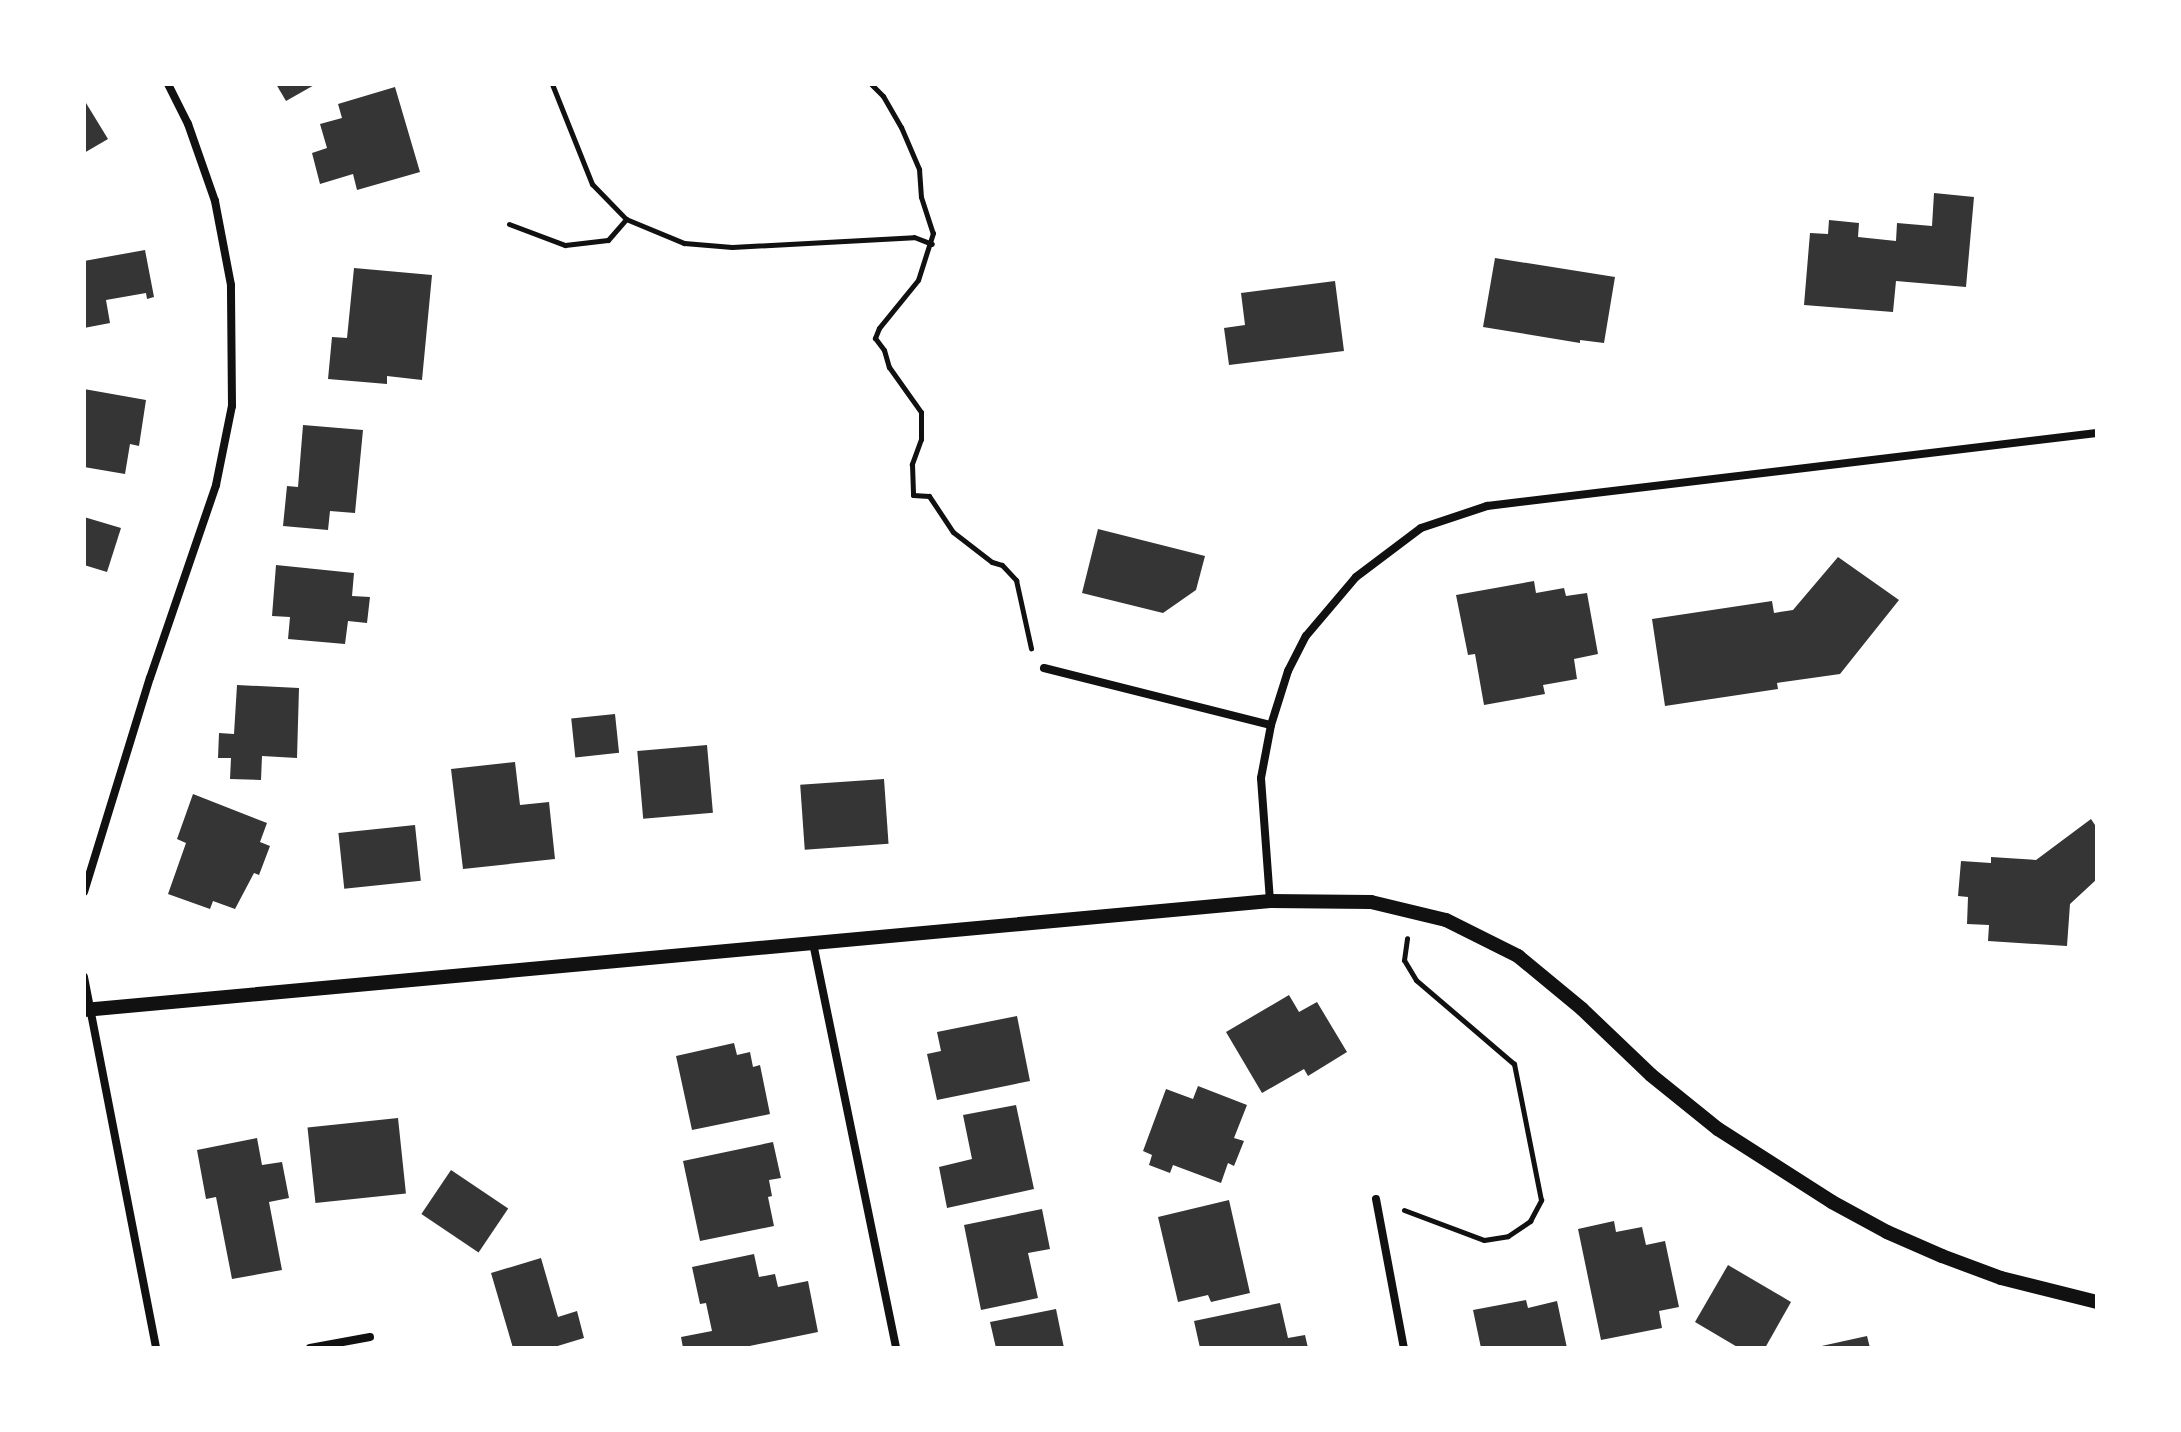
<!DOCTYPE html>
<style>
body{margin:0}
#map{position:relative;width:2181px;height:1432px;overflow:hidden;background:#fff;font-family:Quicksand,sans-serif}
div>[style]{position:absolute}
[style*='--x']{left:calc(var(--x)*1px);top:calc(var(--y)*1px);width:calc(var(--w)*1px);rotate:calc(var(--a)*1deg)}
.building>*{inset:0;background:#353535;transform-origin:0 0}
.path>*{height:5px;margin:-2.5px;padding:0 2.5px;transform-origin:2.5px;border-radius:2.5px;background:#111}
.minor>*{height:8px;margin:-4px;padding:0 4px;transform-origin:4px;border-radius:4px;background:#111}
.tertiary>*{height:14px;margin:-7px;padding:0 7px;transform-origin:7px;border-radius:7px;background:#111}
span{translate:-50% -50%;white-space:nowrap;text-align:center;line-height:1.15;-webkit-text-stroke:6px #fff;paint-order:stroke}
.frame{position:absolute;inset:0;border:86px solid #fff;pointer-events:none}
</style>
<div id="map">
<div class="building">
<i style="clip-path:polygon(276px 84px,316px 84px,286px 101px)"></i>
<i style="clip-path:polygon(395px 87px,420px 172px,357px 190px,353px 174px,320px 184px,312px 153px,327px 148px,320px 124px,342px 118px,338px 104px)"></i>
<i style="clip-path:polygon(86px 103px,108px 139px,84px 153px,84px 104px)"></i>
<i style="clip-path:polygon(1934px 193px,1974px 197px,1966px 287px,1896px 281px,1893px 312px,1804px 305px,1810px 233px,1828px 234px,1829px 220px,1859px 223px,1858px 237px,1896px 241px,1897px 223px,1932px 226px)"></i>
<i style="clip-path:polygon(145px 250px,154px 297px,147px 299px,146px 293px,106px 300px,110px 323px,84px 328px,84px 261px)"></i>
<i style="clip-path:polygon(1495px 258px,1615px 277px,1604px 343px,1580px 340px,1580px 343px,1483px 327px)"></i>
<i style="clip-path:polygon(354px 268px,432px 275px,422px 380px,387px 376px,387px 384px,328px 379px,332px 337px,347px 338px)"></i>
<i style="clip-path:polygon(1335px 281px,1344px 351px,1229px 365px,1224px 328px,1245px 325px,1241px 293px)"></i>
<i style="clip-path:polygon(84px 389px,146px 400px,139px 446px,130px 444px,125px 474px,84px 467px)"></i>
<i style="clip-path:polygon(303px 425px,363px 430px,355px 513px,330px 511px,328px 530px,283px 526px,287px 486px,298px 487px)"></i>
<i style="clip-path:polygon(84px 517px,121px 528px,107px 572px,84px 565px)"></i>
<i style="clip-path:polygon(1098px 529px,1205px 556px,1196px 590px,1163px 613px,1082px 593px)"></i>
<i style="clip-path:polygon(1838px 557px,1899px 600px,1840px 674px,1777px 683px,1778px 689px,1665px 706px,1652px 619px,1772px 601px,1774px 613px,1793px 610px)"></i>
<i style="clip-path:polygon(276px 565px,354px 573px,352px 596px,370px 597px,367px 623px,348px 621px,345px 644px,288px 639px,290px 617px,272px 616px)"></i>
<i style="clip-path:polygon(1534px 581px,1536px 593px,1564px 588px,1566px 596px,1587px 593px,1598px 654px,1574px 659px,1577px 679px,1543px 685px,1545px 694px,1484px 705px,1475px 654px,1468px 655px,1456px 595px)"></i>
<i style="clip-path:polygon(237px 685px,299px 688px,297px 758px,262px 756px,261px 780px,230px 779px,231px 758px,218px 758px,219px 733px,234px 734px)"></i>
<i style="left:615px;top:714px;width:39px;height:44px;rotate:84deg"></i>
<i style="left:707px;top:745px;width:68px;height:70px;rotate:85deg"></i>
<i style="clip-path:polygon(515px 762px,520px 805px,549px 802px,555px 859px,463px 869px,451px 769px)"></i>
<i style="left:884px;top:779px;width:65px;height:84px;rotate:86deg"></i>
<i style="clip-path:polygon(193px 794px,267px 823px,260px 842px,270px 846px,259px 875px,254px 873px,235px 909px,213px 901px,210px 909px,168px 894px,186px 843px,177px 839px)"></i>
<i style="clip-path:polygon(2091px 819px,2097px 828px,2097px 879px,2070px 904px,2067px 946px,1988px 941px,1989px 925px,1967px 924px,1968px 897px,1958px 896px,1961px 861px,1991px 863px,1991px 857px,2036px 860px)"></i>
<i style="left:415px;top:825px;width:56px;height:77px;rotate:84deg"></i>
<i style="clip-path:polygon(1289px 995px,1299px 1012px,1317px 1002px,1347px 1052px,1308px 1076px,1304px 1069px,1262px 1093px,1226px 1032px)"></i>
<i style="clip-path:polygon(1017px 1016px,1030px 1081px,937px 1100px,927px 1054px,941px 1051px,937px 1032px)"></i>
<i style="clip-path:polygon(734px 1043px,737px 1055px,750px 1052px,753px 1067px,760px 1065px,770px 1114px,692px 1130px,676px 1056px)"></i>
<i style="clip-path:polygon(1198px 1086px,1247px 1105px,1234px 1138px,1244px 1141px,1234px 1166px,1228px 1163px,1221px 1183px,1173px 1165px,1170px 1173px,1149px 1165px,1152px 1155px,1143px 1151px,1166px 1089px,1193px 1099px)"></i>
<i style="clip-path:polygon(1016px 1105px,1034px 1189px,947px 1208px,939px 1167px,972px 1159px,963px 1115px)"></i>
<i style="left:398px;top:1118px;width:76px;height:91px;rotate:84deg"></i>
<i style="clip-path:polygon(257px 1138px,262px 1165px,282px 1162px,289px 1198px,269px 1202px,282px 1270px,232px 1279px,216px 1197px,206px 1199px,197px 1150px)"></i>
<i style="clip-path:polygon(773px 1142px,781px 1178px,769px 1180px,772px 1196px,768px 1197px,774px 1226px,700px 1241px,683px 1161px)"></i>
<i style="left:451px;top:1170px;width:69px;height:53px;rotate:34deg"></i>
<i style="clip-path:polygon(1229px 1200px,1250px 1293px,1211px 1302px,1208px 1295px,1178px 1302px,1158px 1217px)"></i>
<i style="clip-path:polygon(1042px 1209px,1050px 1249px,1028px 1253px,1038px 1298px,981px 1310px,964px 1225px)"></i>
<i style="clip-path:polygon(1614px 1221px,1616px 1232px,1642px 1227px,1646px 1245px,1665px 1241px,1679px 1307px,1659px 1311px,1662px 1328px,1601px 1340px,1578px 1229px)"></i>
<i style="clip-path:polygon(754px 1254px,759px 1277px,775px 1274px,778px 1287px,808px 1281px,818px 1332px,740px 1348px,683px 1348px,681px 1337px,712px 1331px,706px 1303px,700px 1304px,692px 1267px)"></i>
<i style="clip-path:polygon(541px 1258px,558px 1317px,577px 1311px,584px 1338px,551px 1348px,513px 1348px,491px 1273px)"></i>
<i style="clip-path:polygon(1728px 1265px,1791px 1302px,1765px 1348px,1739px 1348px,1695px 1322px)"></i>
<i style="clip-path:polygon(1526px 1300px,1528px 1308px,1557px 1301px,1567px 1348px,1481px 1348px,1473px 1310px)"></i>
<i style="clip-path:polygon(1280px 1303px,1288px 1338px,1305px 1335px,1308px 1348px,1200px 1348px,1194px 1321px)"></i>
<i style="clip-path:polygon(1056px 1309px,1064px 1348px,996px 1348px,990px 1322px)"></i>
<i style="clip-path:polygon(1867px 1336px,1870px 1348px,1818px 1348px,1817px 1347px)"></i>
</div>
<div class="path">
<i style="--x:552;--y:84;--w:108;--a:68.2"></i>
<i style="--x:592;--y:184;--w:49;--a:45.8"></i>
<i style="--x:626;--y:219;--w:63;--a:22.5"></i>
<i style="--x:684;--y:243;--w:48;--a:4.8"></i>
<i style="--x:732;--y:247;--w:182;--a:-3.1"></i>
<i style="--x:914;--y:237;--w:19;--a:21"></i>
<i style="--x:871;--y:84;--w:17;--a:45"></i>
<i style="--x:883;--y:96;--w:36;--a:60"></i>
<i style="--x:901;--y:127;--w:46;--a:66.8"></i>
<i style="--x:919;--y:169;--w:28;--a:86"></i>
<i style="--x:921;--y:197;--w:38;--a:72"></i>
<i style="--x:933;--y:233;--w:49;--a:107.7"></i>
<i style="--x:918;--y:280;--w:62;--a:129.1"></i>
<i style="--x:879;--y:328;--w:11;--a:112"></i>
<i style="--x:875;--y:338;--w:15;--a:53"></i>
<i style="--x:884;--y:350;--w:18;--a:74"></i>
<i style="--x:889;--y:367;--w:55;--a:54.6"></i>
<i style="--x:921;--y:412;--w:27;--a:90"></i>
<i style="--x:921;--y:439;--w:27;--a:110"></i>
<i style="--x:912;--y:464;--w:31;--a:88"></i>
<i style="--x:913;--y:495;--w:16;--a:4"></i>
<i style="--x:929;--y:496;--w:43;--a:56.3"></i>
<i style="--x:953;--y:532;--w:49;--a:37.6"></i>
<i style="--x:992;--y:562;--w:10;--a:17"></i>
<i style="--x:1002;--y:565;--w:21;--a:47"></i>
<i style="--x:1016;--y:580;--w:70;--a:77.6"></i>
<i style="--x:509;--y:224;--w:60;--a:20.6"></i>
<i style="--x:565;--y:245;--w:43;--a:-6.6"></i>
<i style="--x:608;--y:240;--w:28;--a:-49"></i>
<i style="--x:1404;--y:1210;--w:85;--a:20.6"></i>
<i style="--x:1484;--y:1240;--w:24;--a:-9"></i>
<i style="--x:1508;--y:1236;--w:27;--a:-34"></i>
<i style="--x:1530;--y:1221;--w:24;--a:-62"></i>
<i style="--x:1541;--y:1200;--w:139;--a:-101.2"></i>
<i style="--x:1514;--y:1064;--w:129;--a:-139.4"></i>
<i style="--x:1416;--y:980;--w:23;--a:-121"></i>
<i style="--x:1404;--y:960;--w:22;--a:-82"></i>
</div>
<div class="minor">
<i style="--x:1044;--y:668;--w:234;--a:14.1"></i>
<i style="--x:84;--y:892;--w:224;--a:-72.9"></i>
<i style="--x:150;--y:678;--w:204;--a:-71.1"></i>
<i style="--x:216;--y:485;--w:81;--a:-78.6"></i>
<i style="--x:232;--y:406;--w:121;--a:-90.5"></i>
<i style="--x:231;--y:285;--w:86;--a:-100.8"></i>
<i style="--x:215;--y:201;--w:82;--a:-109.3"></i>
<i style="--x:188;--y:124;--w:45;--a:-116.6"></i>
<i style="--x:1270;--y:901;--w:123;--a:-94.2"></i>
<i style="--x:1261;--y:778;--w:54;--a:-79.3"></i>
<i style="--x:1271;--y:725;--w:57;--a:-72.5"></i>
<i style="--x:1288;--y:671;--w:39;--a:-63"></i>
<i style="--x:1306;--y:636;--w:77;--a:-49.7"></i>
<i style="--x:1356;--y:577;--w:81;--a:-37"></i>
<i style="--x:1421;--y:528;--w:70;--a:-18.4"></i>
<i style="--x:1487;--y:506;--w:614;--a:-6.82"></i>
<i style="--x:813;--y:943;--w:413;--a:78.4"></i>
<i style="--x:84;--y:977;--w:378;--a:79"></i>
<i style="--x:1376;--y:1199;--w:152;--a:79.4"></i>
<i style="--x:310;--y:1348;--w:61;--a:-10.4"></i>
</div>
<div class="tertiary">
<i style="--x:84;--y:1010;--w:1191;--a:-5.25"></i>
<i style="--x:1270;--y:901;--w:101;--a:0.6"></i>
<i style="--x:1371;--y:902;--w:77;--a:13.5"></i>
<i style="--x:1446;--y:920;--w:80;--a:26.6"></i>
<i style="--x:1518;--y:956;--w:83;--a:39.6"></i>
<i style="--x:1582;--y:1009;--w:95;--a:43.7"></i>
<i style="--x:1651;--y:1075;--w:86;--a:38.9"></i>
<i style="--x:1718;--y:1129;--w:135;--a:32.6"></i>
<i style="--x:1832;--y:1202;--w:63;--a:28.6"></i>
<i style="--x:1887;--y:1232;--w:60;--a:23.6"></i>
<i style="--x:1942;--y:1256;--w:63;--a:20.4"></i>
<i style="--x:2001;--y:1278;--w:99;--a:14"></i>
</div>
<div class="frame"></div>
</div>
